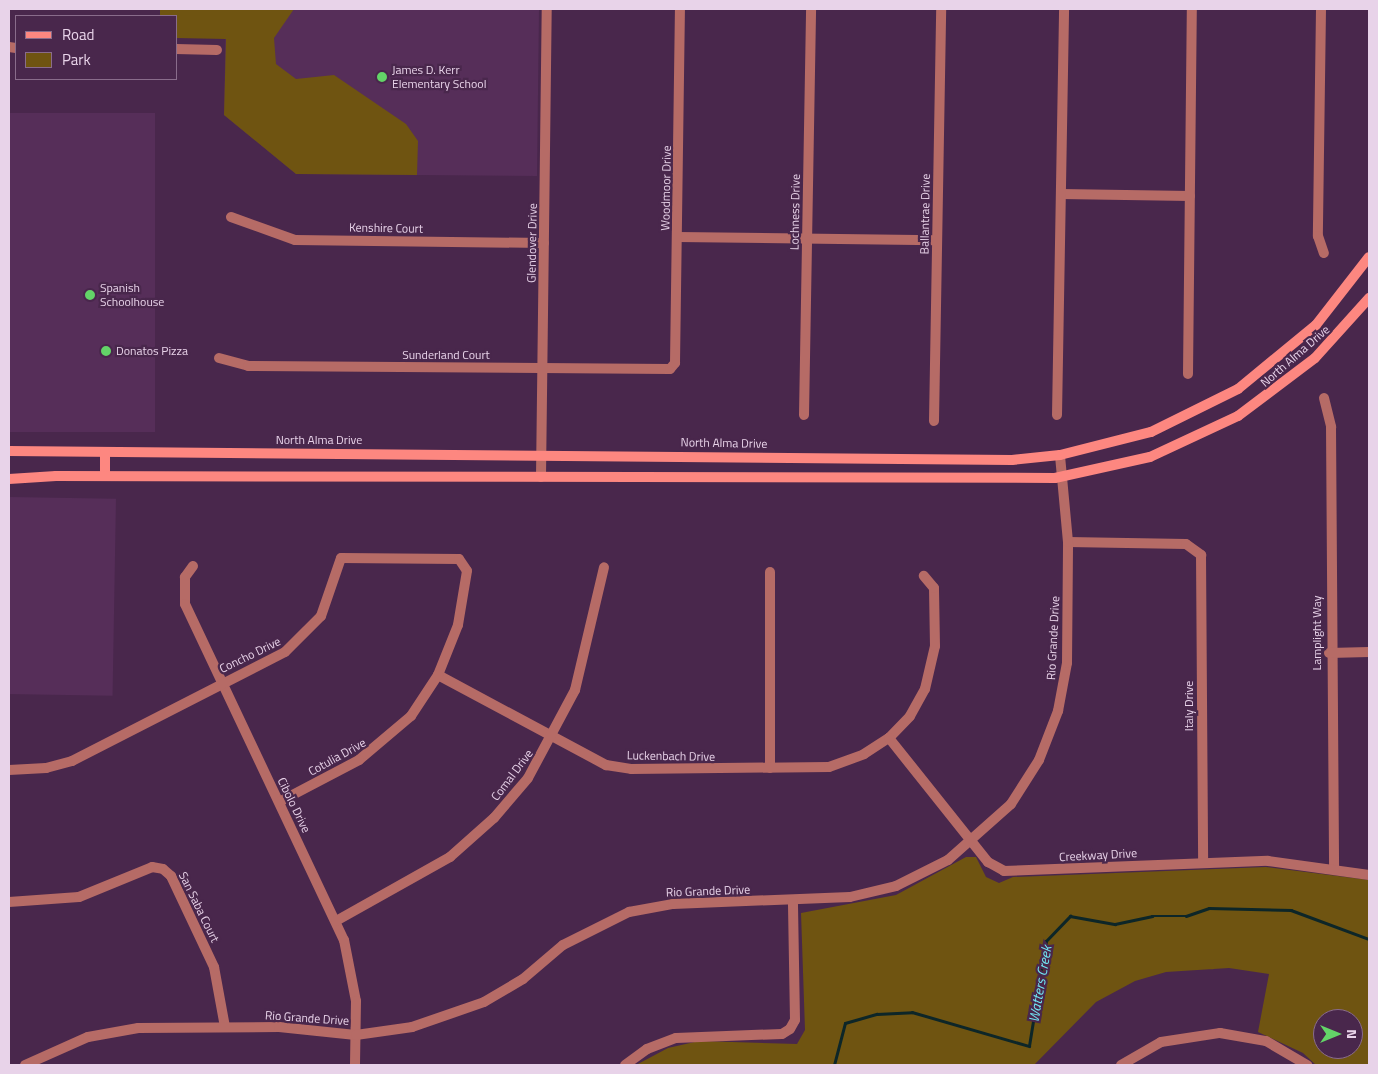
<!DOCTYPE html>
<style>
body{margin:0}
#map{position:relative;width:1378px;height:1074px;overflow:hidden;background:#49274c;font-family:"Titillium Web",sans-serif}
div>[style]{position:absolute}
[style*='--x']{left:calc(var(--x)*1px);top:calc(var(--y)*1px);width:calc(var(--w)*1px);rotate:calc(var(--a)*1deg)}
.built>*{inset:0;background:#562e59;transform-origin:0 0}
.green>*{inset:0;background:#6f5411}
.stream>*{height:2.5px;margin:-1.25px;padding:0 1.25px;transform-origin:1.25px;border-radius:1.25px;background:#0d2628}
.minor>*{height:10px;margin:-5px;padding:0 5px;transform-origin:5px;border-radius:5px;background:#b66b66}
.secondary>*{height:10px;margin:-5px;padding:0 5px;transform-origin:5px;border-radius:5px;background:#fd8780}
.dots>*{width:14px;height:14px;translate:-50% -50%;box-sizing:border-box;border:2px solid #49274c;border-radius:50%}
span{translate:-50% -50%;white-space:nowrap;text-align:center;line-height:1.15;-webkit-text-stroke:4.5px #49274c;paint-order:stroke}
.poi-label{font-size:12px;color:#e8d3e9}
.left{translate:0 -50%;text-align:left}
.street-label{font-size:12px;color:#e8d3e9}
.water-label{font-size:14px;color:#72ebf7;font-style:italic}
.frame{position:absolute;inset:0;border:10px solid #e8d3e9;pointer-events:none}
.legend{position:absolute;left:15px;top:15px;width:162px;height:65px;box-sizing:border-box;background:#49274c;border:1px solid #896c8b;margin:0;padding:6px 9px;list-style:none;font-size:15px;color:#e8d3e9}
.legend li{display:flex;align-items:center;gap:10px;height:25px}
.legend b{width:25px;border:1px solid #896c8b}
.north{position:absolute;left:1313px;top:1009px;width:50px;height:50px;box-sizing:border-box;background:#49274c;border:1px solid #896c8b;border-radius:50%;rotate:90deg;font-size:14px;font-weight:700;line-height:20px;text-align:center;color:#e8d3e9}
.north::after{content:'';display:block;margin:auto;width:18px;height:22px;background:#63d468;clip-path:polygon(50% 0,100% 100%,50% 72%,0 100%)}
</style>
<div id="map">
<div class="built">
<i style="clip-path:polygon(226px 9px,539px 9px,537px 176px,296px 174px,224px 115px)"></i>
<i style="left:9px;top:113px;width:146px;height:319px"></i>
<i style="left:9px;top:497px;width:107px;height:197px;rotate:1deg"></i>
</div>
<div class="green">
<i style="clip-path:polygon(160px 9px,294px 9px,274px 38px,276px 64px,296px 79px,334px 75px,406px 124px,418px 141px,417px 175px,296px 174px,224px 115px,226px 39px,176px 38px,176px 16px,160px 16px)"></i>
<i style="clip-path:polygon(evenodd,966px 857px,976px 857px,986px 877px,999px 883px,1013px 877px,1266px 867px,1369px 880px,1369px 1065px,1316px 1065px,1303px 1053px,1258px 1032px,1269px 974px,1229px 968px,1166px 972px,1135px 981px,1096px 1002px,1034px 1065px,636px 1065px,668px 1048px,699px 1041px,797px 1044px,805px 1030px,801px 913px,896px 895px,966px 857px,1323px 1019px,1353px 1019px,1353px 1049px,1323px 1049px,1323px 1019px)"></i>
</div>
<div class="stream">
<i style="--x:834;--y:1065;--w:43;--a:-75.3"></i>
<i style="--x:845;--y:1023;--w:33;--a:-16"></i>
<i style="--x:877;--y:1014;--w:35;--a:-3"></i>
<i style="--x:912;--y:1012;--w:122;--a:16.2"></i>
<i style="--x:1029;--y:1046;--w:106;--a:-80.8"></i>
<i style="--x:1046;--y:941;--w:35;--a:-46"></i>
<i style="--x:1070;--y:916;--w:46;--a:10.1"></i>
<i style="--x:1115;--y:924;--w:38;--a:-12"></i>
<i style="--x:1152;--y:916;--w:34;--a:0"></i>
<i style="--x:1186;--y:916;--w:24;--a:-19"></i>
<i style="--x:1209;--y:908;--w:82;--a:1.4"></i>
<i style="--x:1291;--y:910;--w:83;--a:20.4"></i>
</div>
<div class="minor">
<i style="--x:1321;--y:9;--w:227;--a:90.8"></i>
<i style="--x:1318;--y:236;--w:18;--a:71"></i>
<i style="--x:9;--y:47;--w:7;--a:8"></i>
<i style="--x:176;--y:49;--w:41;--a:1.4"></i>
<i style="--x:1061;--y:194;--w:129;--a:0.9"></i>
<i style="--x:231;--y:217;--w:68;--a:19.8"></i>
<i style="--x:295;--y:240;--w:249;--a:0.7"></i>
<i style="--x:678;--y:237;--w:259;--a:0.7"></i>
<i style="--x:219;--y:358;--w:30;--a:15"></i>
<i style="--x:248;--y:366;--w:422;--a:0.4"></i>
<i style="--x:670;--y:369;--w:8;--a:-50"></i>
<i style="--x:675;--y:363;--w:354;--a:-89.2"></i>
<i style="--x:1188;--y:374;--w:365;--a:-89.4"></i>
<i style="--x:1324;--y:398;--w:30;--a:76"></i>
<i style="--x:1331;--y:427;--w:441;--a:89.6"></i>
<i style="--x:804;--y:415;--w:406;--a:-89"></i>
<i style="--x:1057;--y:415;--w:406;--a:-89"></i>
<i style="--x:934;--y:421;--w:412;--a:-89"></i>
<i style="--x:541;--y:477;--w:468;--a:-89.3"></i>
<i style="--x:1068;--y:542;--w:118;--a:1"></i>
<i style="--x:1186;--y:544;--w:19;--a:36"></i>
<i style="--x:1201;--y:555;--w:307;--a:89.6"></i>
<i style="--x:193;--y:566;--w:14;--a:126"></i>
<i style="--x:185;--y:577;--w:27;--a:90"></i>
<i style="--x:185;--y:604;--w:372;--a:64.7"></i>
<i style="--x:344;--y:940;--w:62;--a:78.9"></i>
<i style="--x:356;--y:1001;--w:64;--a:90.9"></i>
<i style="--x:770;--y:572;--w:196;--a:90"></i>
<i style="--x:1329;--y:653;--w:40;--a:-1.4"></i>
<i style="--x:438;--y:675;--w:191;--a:28.2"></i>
<i style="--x:606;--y:765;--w:25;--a:9"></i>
<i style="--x:631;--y:769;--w:198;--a:-0.6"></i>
<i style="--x:829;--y:767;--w:37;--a:-20"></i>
<i style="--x:864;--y:754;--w:30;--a:-33"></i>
<i style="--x:889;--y:738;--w:30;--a:-46"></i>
<i style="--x:910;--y:716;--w:31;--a:-61"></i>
<i style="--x:925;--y:689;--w:44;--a:-76.9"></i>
<i style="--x:935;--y:646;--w:58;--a:-91"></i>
<i style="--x:934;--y:588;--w:16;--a:-130"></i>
<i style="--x:889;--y:738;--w:159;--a:51.4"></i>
<i style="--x:988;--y:862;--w:18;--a:29"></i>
<i style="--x:1004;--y:871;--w:264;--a:-2.2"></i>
<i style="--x:1268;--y:861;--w:102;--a:7.9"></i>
<i style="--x:9;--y:770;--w:37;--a:-3"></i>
<i style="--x:46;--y:768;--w:27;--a:-15"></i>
<i style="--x:72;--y:761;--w:239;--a:-27.1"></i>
<i style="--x:285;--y:652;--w:51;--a:-45"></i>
<i style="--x:321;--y:616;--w:61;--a:-71"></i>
<i style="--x:341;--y:558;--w:118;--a:0.5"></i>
<i style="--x:459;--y:559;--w:14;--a:56"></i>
<i style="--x:467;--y:571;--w:55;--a:99.5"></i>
<i style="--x:458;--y:625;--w:54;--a:111.8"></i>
<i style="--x:438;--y:675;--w:49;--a:123.4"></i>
<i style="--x:411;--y:716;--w:68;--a:139.8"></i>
<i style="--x:359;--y:760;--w:90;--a:152.3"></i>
<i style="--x:9;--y:902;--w:70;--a:-4.1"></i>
<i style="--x:79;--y:897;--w:79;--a:-22.3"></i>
<i style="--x:152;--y:867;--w:11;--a:10"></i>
<i style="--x:163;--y:869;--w:11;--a:41"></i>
<i style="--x:171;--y:876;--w:101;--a:64.7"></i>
<i style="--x:214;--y:967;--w:61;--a:79.6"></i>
<i style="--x:336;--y:921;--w:131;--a:-29.3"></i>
<i style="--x:450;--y:857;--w:59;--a:-41.6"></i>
<i style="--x:494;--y:818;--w:52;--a:-49.6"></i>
<i style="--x:528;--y:778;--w:100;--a:-61.9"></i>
<i style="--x:575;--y:690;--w:126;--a:-76.7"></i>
<i style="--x:25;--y:1065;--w:69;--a:-24"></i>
<i style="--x:88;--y:1037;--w:51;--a:-10.2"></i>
<i style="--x:138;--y:1028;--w:141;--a:-0.4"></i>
<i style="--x:279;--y:1027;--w:77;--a:5.9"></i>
<i style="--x:356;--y:1035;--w:57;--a:-8.1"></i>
<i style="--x:412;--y:1027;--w:76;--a:-19.1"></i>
<i style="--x:484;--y:1002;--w:45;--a:-30.5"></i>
<i style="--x:523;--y:979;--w:52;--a:-40.4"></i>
<i style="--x:563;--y:945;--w:74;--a:-26.6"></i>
<i style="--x:629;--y:912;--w:45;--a:-10.3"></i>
<i style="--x:673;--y:904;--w:177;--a:-2.3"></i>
<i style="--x:850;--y:897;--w:47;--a:-13.4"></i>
<i style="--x:896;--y:886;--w:58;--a:-26.6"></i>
<i style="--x:948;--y:860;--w:84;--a:-41.6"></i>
<i style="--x:1011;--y:804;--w:52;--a:-57.5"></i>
<i style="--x:1039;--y:760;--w:53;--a:-68.8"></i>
<i style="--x:1058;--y:711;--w:49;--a:-79.4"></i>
<i style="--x:1067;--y:663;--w:121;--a:-89.5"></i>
<i style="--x:1068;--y:542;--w:87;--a:-95.3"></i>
<i style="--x:625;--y:1065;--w:27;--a:-36"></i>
<i style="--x:647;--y:1049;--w:31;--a:-21"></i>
<i style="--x:676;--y:1038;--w:106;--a:-2.2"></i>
<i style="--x:782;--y:1034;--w:9;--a:-32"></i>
<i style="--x:790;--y:1029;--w:10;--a:-61"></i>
<i style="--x:795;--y:1020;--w:119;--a:-91"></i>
<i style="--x:1121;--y:1065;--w:46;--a:-29.9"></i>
<i style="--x:1161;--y:1042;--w:60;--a:-8.7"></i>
<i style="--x:1220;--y:1033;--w:47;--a:9.9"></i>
<i style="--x:1266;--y:1041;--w:48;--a:30.3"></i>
</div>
<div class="secondary">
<i style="--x:9;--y:451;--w:1003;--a:0.51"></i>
<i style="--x:1012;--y:460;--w:48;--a:-5.9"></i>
<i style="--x:1060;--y:455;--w:94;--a:-14.2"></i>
<i style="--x:1151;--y:432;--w:97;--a:-26.3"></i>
<i style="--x:1238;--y:389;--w:101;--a:-39.4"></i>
<i style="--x:1316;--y:325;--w:86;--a:-52.1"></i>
<i style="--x:105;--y:452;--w:24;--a:90"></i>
<i style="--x:9;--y:479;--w:47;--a:-3.7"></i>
<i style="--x:56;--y:476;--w:999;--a:0.11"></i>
<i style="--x:1055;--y:478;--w:97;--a:-12.5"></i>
<i style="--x:1150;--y:457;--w:97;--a:-25"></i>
<i style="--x:1238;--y:416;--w:96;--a:-37"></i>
<i style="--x:1315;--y:358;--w:81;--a:-48"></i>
</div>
<div class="dots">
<i style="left:382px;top:77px;background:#63d468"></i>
<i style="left:90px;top:295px;background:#63d468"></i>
<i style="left:106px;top:351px;background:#63d468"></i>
</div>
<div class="poi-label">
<span class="left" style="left:392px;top:77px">James D. Kerr<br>Elementary School</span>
<span class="left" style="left:100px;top:295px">Spanish<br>Schoolhouse</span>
<span class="left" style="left:116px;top:351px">Donatos Pizza</span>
</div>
<div class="street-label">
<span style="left:666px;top:188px;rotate:-89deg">Woodmoor Drive</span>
<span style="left:795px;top:212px;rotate:-89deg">Lochness Drive</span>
<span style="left:925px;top:214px;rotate:-89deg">Ballantrae Drive</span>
<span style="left:386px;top:228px;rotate:1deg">Kenshire Court</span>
<span style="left:532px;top:243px;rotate:-89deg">Glendover Drive</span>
<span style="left:446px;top:355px">Sunderland Court</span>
<span style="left:1295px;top:356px;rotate:-41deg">North Alma Drive</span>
<span style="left:319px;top:440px">North Alma Drive</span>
<span style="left:724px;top:443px;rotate:1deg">North Alma Drive</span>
<span style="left:1317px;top:633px;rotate:-90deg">Lamplight Way</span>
<span style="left:1053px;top:638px;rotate:-87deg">Rio Grande Drive</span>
<span style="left:250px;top:655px;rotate:-26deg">Concho Drive</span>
<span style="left:1189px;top:706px;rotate:-90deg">Italy Drive</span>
<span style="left:671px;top:756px;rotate:1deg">Luckenbach Drive</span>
<span style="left:337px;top:757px;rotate:-29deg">Cotulia Drive</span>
<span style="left:512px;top:775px;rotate:-53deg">Comal Drive</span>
<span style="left:294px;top:805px;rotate:64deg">Cibolo Drive</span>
<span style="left:1098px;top:855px;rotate:-3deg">Creekway Drive</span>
<span style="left:708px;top:891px;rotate:-2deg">Rio Grande Drive</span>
<span style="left:199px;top:907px;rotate:64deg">San Saba Court</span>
<span style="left:307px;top:1018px;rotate:4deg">Rio Grande Drive</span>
</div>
<div class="water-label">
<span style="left:1040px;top:984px;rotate:-80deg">Watters Creek</span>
</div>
<div class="frame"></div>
<ul class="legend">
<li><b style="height:6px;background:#fd8780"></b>Road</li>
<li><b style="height:14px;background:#6f5411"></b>Park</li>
</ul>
<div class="north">N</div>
</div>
